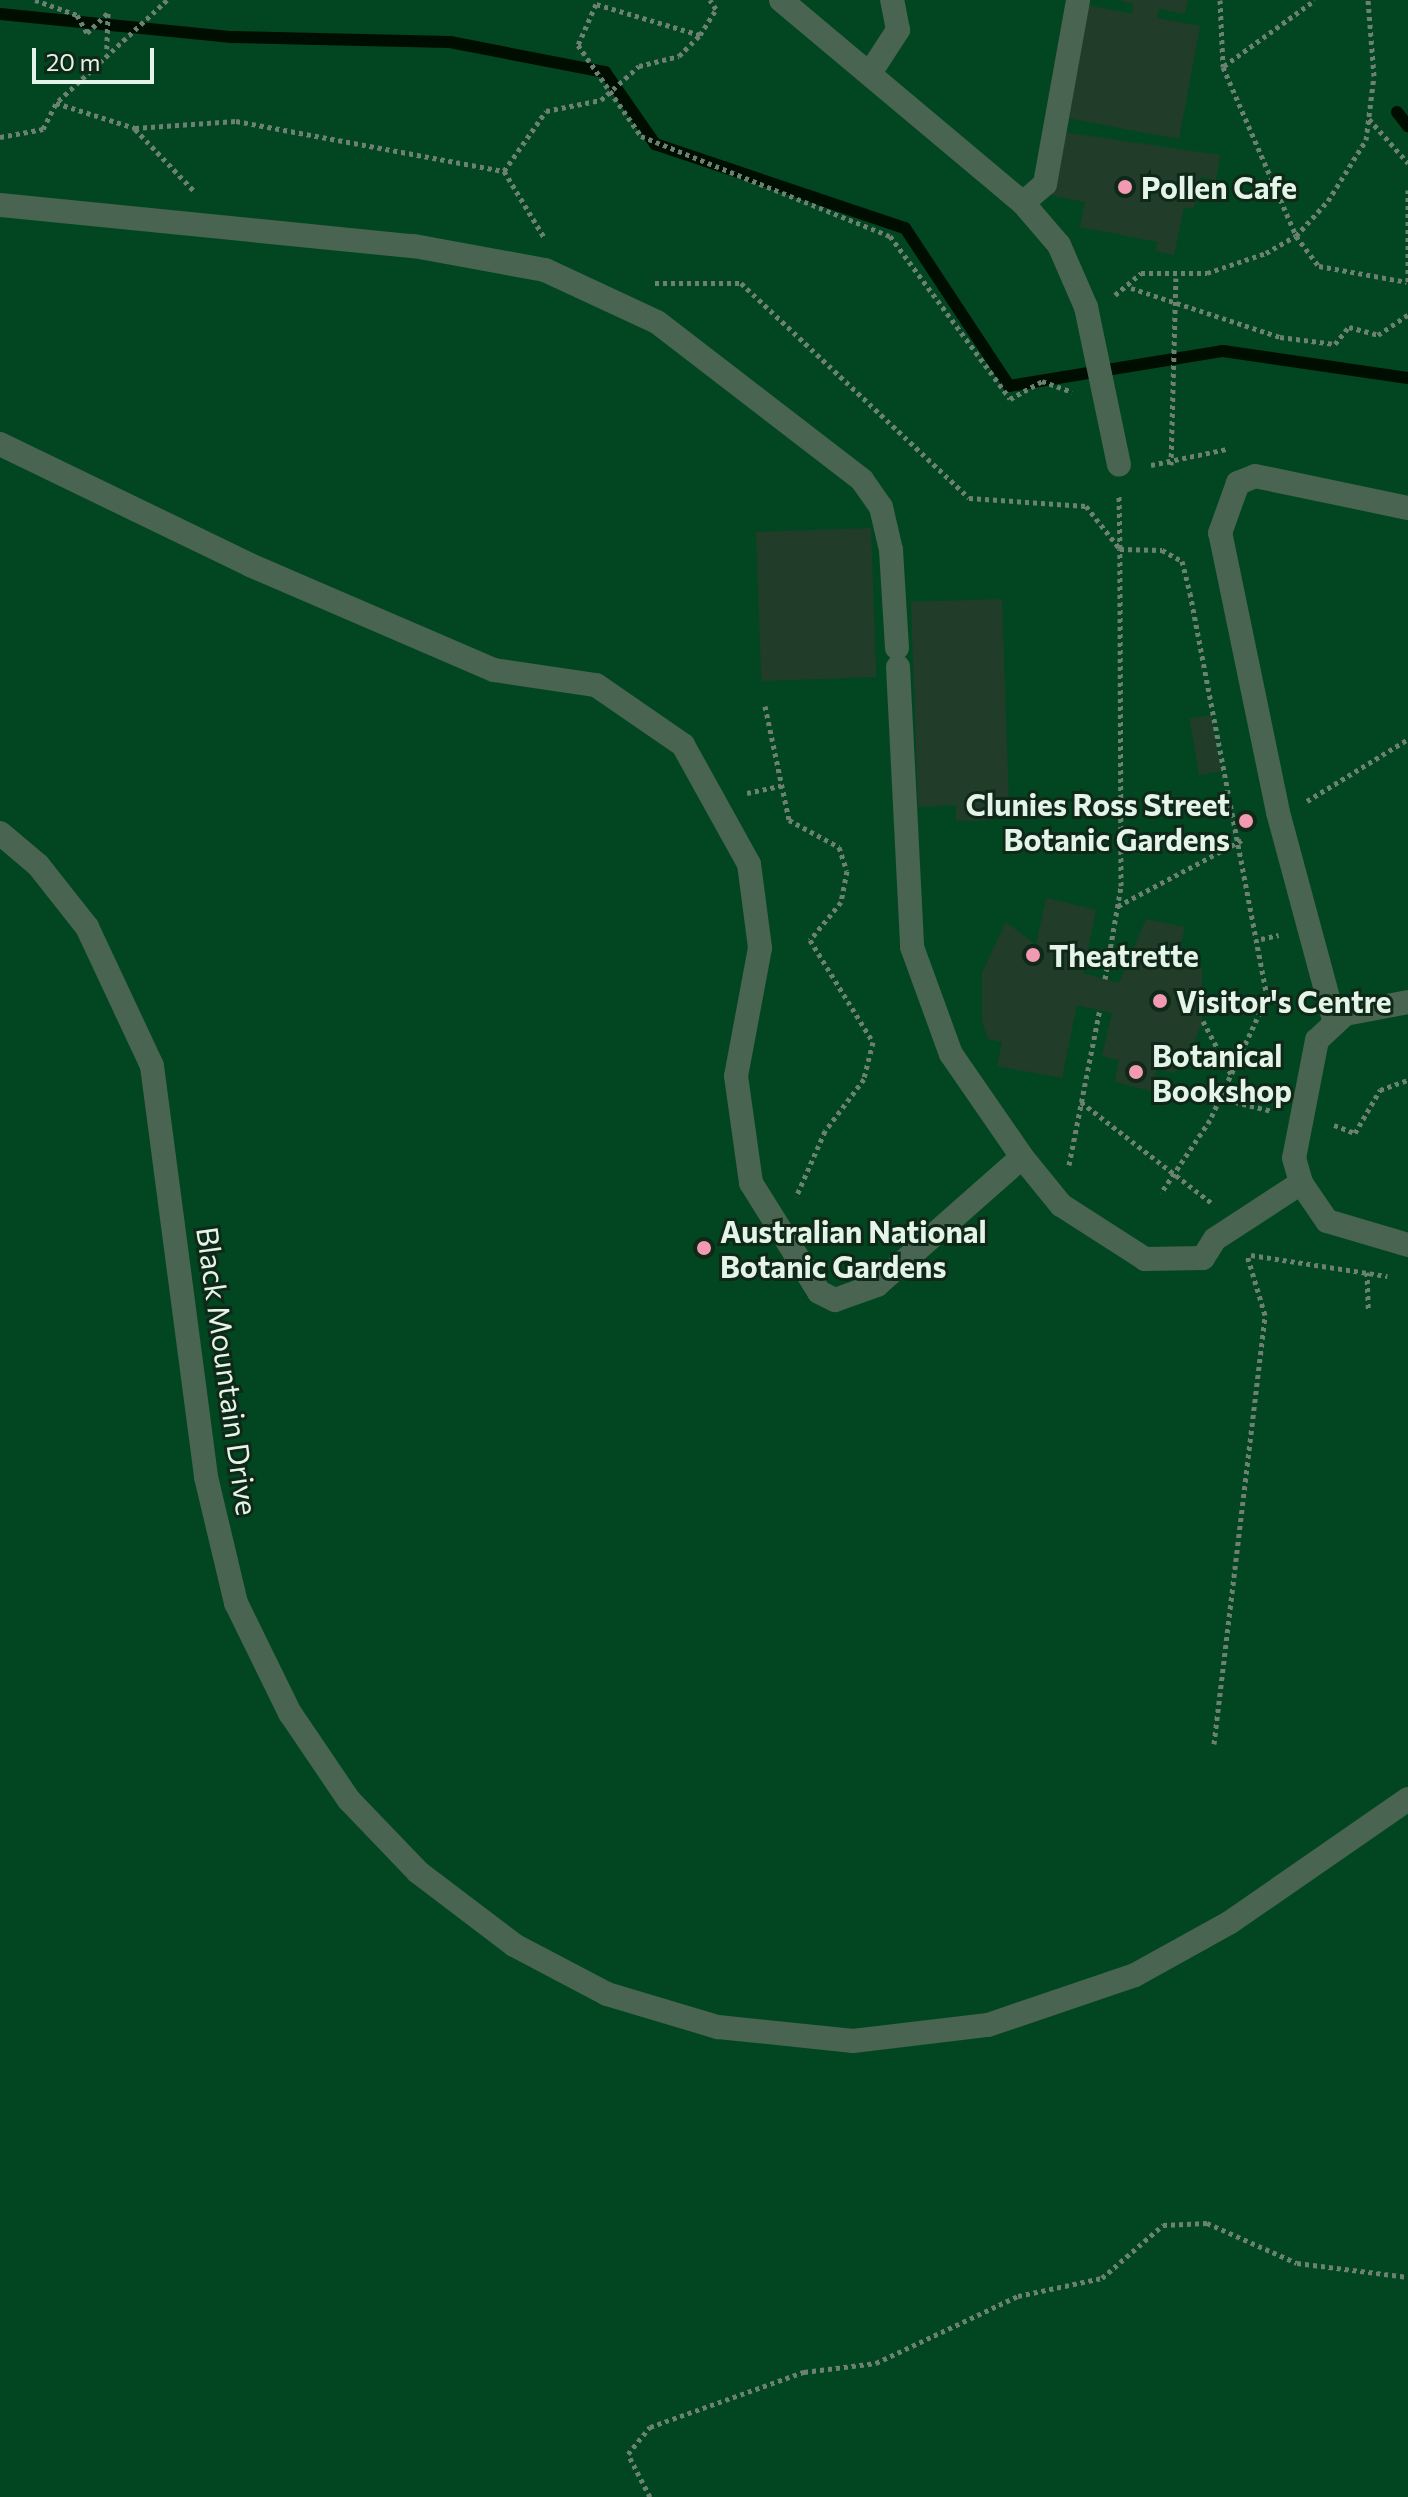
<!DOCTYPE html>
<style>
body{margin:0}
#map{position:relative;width:1408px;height:2497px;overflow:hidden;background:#0f2817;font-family:Commissioner,sans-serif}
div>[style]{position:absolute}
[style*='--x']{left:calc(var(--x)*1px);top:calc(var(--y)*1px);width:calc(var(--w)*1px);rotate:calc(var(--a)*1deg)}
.green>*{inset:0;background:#024621;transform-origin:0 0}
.stream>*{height:12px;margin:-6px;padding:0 6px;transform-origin:6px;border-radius:6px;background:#000d01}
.building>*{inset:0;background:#223c2a;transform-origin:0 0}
.path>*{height:5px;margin-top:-2.5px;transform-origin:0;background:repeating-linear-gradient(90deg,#6c8172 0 4px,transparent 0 8px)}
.lane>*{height:24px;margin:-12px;padding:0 12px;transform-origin:12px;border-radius:12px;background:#496450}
.street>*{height:24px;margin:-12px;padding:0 12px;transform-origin:12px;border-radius:12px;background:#496450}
.dots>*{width:22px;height:22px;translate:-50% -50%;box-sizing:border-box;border:4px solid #0f2817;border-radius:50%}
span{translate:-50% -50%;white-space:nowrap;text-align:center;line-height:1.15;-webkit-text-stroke:6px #0f2817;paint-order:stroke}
.poi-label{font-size:30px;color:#e5f4e8;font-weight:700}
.left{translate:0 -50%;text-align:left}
.right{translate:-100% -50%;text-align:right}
.street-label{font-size:30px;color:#e5f4e8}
.scale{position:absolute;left:32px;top:48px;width:122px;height:36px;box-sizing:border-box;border:4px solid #e5f4e8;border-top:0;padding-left:10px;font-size:24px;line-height:28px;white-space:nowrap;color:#e5f4e8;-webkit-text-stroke:6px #0f2817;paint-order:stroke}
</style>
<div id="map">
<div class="green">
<i style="left:0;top:0;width:1408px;height:2497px"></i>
</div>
<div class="stream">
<i style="--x:0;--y:14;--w:233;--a:5.7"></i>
<i style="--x:232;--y:37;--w:218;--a:1.3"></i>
<i style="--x:450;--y:42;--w:158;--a:11"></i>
<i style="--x:605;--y:72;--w:88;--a:55.2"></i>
<i style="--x:655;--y:144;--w:264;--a:18.6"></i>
<i style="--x:905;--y:228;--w:189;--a:56.6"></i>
<i style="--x:1009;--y:386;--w:217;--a:-9.3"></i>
<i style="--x:1223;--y:351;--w:187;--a:8.3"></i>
<i style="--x:1397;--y:112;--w:18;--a:52"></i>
</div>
<div class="building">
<i style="clip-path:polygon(1117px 0,1188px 0,1185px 14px,1159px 9px,1157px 18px,1200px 26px,1179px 139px,1067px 118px,1087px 5px,1132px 14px,1133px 4px)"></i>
<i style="clip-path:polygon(1062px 132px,1220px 155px,1216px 180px,1201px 177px,1194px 209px,1184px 207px,1174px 255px,1156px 251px,1158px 242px,1080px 227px,1085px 202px,1050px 195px)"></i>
<i style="left:871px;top:528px;width:149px;height:115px;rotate:88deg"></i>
<i style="clip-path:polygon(1002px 599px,1009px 802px,991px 803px,992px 820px,956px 821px,956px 805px,918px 807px,911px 602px)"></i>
<i style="left:1211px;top:715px;width:57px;height:22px;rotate:80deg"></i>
<i style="clip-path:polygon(1046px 898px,1096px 910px,1083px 973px,1119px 983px,1146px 919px,1185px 927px,1180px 947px,1192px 950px,1202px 968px,1202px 1024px,1186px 1060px,1174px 1073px,1157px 1069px,1150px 1091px,1115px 1082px,1119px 1060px,1102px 1056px,1112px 1013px,1077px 1005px,1062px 1078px,997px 1066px,1002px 1042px,988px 1039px,982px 1022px,982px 973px,1006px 922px,1036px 945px)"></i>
</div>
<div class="path">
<i style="--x:35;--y:0;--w:45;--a:19.7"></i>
<i style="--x:77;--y:15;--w:21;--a:61"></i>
<i style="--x:87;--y:33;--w:29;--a:-44"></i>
<i style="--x:108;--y:13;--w:36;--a:92"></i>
<i style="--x:167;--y:0;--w:151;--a:137.1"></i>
<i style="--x:56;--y:103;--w:83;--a:17.6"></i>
<i style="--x:135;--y:128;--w:101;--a:-4"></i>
<i style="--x:236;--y:121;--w:273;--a:10.6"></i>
<i style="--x:504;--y:171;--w:77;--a:58.8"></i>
<i style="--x:1220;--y:0;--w:67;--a:87.4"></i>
<i style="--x:1223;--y:67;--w:184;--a:66.6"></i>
<i style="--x:1296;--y:236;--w:38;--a:53"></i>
<i style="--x:1319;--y:266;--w:89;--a:10.3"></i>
<i style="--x:700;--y:35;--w:31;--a:-58"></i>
<i style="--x:716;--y:9;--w:11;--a:-124"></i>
<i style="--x:1224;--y:66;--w:112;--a:-36"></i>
<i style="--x:1369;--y:119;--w:59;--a:48.4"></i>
<i style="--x:135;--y:129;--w:86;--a:46.4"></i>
<i style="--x:0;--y:137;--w:44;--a:-10.5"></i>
<i style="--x:43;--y:129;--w:29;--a:-63"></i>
<i style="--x:504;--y:171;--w:73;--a:-55"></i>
<i style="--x:546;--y:111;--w:56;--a:-11.3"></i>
<i style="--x:601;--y:100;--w:51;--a:-41.8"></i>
<i style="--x:639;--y:66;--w:41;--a:-14"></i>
<i style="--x:679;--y:56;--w:30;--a:-45"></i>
<i style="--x:700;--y:35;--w:109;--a:-163.4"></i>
<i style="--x:596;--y:4;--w:45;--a:113.7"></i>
<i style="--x:578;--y:45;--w:111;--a:55.3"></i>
<i style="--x:641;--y:136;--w:268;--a:21.9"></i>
<i style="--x:890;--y:236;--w:202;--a:53.6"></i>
<i style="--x:1010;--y:399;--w:37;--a:-29"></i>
<i style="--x:1042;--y:381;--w:32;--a:20"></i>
<i style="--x:1408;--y:190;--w:93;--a:90"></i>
<i style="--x:655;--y:283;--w:86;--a:0"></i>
<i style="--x:741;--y:283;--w:313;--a:43.3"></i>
<i style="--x:969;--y:498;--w:117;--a:3.9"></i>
<i style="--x:1086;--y:506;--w:55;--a:51.7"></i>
<i style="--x:1120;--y:549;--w:54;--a:-91.1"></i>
<i style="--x:1131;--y:288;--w:157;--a:18.2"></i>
<i style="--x:1280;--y:337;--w:55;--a:7.3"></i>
<i style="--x:1335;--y:344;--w:22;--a:-51"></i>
<i style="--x:1349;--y:327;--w:30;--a:15"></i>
<i style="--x:1378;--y:335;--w:36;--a:-34"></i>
<i style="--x:1115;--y:295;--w:34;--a:-40"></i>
<i style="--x:1141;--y:273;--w:66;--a:0"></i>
<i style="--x:1207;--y:273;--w:62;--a:-18.7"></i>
<i style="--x:1266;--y:253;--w:34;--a:-30"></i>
<i style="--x:1296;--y:236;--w:47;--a:-47.6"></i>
<i style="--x:1328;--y:201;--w:72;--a:-58.1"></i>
<i style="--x:1366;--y:140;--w:64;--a:-82.9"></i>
<i style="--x:1374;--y:76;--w:76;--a:-94.5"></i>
<i style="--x:1151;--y:465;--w:78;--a:-11.9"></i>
<i style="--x:1171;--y:465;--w:187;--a:-88.5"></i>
<i style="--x:765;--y:706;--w:116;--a:78.1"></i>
<i style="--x:789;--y:820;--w:57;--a:28.4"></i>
<i style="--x:839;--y:847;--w:25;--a:72"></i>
<i style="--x:847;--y:871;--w:32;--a:101"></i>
<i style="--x:841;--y:902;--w:49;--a:129.2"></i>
<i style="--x:810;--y:940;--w:120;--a:58.3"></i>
<i style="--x:873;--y:1042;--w:38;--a:104"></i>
<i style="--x:864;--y:1079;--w:65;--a:126.9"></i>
<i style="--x:825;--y:1131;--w:72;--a:113.7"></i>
<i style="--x:747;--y:793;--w:35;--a:-12"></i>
<i style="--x:1307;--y:801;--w:119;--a:-31.5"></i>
<i style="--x:1118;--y:906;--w:143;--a:-28"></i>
<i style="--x:1261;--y:939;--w:18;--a:-13"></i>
<i style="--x:1105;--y:979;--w:94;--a:-80.2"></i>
<i style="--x:1121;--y:886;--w:337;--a:-90.2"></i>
<i style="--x:1120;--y:549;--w:42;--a:1.4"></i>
<i style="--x:1162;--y:550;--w:23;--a:29"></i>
<i style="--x:1182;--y:561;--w:33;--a:76"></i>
<i style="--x:1190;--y:593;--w:411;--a:79.2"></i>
<i style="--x:1267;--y:997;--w:136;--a:114.9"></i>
<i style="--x:1210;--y:1120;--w:88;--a:123.9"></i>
<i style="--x:1203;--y:1021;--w:60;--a:62.2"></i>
<i style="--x:1219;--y:1098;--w:55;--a:13.8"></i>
<i style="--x:1081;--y:1102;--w:167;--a:37.7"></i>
<i style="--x:1334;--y:1125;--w:22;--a:21"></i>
<i style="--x:1355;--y:1133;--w:50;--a:-59.8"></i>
<i style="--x:1380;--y:1090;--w:30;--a:-20"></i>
<i style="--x:1069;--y:1165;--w:159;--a:-78.8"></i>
<i style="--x:1251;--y:1255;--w:138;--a:8.8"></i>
<i style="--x:1367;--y:1272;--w:38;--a:88"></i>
<i style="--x:1214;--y:1744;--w:432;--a:-83.2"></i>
<i style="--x:1265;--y:1315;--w:63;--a:-106.7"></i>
<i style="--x:650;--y:2497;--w:48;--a:-117.1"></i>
<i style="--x:628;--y:2454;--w:35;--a:-51"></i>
<i style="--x:650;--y:2427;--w:164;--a:-19.7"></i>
<i style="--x:804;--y:2372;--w:73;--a:-7.1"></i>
<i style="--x:876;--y:2363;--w:157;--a:-25.3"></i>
<i style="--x:1018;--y:2296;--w:86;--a:-12.1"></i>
<i style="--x:1102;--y:2278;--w:81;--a:-41"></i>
<i style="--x:1163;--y:2225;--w:44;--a:-2.6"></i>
<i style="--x:1207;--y:2223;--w:98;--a:24"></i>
<i style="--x:1297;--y:2263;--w:112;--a:7.2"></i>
</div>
<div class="lane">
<i style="--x:781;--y:0;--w:316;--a:40"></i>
<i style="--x:1023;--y:203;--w:55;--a:49.4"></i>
<i style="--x:1059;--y:245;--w:68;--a:66.5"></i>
<i style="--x:1086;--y:307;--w:161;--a:78.2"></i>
<i style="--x:872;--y:70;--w:48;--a:-57"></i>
<i style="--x:898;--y:30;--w:31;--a:-101"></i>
<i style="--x:1023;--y:203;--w:29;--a:-41"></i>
<i style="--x:1045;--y:184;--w:187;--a:-79.8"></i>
<i style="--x:0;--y:205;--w:416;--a:5.7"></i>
<i style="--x:414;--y:246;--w:133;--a:10.4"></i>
<i style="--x:545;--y:270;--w:123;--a:24.9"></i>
<i style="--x:657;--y:322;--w:259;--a:37.6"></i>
<i style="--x:862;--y:480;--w:33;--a:55"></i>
<i style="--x:881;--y:507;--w:44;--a:76.9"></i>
<i style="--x:891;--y:550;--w:98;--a:86.5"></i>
<i style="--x:0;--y:444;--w:278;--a:25.8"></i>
<i style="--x:250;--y:565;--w:266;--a:23.3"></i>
<i style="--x:494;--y:670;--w:103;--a:8.4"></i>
<i style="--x:596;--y:685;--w:106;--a:34.6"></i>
<i style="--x:683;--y:745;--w:136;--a:61"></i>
<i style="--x:749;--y:864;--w:85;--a:82.5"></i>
<i style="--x:760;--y:948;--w:130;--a:100.6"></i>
<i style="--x:736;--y:1076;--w:108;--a:82"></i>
<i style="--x:751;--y:1183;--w:128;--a:58"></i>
<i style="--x:819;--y:1292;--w:18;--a:27"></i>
<i style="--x:835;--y:1300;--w:45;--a:-19.7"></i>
<i style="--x:877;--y:1285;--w:193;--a:-41.4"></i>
<i style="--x:898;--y:667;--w:280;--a:87.1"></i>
<i style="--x:912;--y:947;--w:114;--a:70"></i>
<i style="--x:951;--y:1054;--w:125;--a:55.4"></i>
<i style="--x:1022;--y:1157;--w:62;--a:50.9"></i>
<i style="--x:1061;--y:1205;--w:100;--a:32.7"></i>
<i style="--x:1145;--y:1259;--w:58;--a:-1"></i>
<i style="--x:1203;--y:1258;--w:22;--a:-58"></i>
<i style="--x:1215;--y:1239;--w:103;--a:-33.1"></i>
<i style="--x:1408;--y:1002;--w:64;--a:169.2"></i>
<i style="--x:1345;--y:1014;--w:38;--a:137"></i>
<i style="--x:1317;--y:1040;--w:120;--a:101"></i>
<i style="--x:1294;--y:1158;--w:26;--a:74"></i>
<i style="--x:1301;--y:1183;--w:46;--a:55.6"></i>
<i style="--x:1327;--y:1221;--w:84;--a:16.5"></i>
<i style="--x:1334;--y:1020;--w:215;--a:-105.1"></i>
<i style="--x:1278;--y:812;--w:285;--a:-101.7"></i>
<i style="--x:1220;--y:533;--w:53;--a:-70.2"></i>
<i style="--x:1238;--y:483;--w:18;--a:-22"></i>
<i style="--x:1255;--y:476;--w:156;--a:11.8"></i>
</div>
<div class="street">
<i style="--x:0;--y:833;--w:50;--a:40.1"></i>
<i style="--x:38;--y:865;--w:79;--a:51.7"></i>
<i style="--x:87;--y:927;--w:153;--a:64.9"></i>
<i style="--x:152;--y:1066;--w:415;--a:82.5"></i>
<i style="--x:206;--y:1477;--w:130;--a:76.6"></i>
<i style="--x:236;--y:1603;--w:123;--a:63.9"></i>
<i style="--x:290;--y:1713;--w:105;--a:55.9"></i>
<i style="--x:349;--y:1800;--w:100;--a:46.2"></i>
<i style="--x:418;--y:1872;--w:121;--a:37.2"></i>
<i style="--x:514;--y:1945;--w:105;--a:27.8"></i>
<i style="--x:607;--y:1994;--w:116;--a:16.6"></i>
<i style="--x:718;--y:2027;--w:136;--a:5.9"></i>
<i style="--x:853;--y:2041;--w:136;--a:-6.8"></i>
<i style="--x:988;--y:2025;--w:155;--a:-18.8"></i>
<i style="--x:1135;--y:1975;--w:107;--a:-29"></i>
<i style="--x:1229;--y:1923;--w:218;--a:-34.7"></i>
</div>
<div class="dots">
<i style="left:1125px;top:187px;background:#f19ab1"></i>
<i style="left:1246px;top:821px;background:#f19ab1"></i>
<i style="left:1033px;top:955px;background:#f19ab1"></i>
<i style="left:1160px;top:1001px;background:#f19ab1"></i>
<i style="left:1136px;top:1072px;background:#f19ab1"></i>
<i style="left:704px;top:1248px;background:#f19ab1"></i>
</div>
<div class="poi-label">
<span class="left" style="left:1141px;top:187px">Pollen Cafe</span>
<span class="right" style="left:1230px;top:821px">Clunies Ross Street<br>Botanic Gardens</span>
<span class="left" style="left:1049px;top:955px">Theatrette</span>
<span class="left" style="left:1176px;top:1001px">Visitor's Centre</span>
<span class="left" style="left:1152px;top:1072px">Botanical<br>Bookshop</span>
<span class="left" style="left:720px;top:1248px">Australian National<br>Botanic Gardens</span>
</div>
<div class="street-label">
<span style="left:228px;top:1371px;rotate:82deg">Black Mountain Drive</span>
</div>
<div class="scale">20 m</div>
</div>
